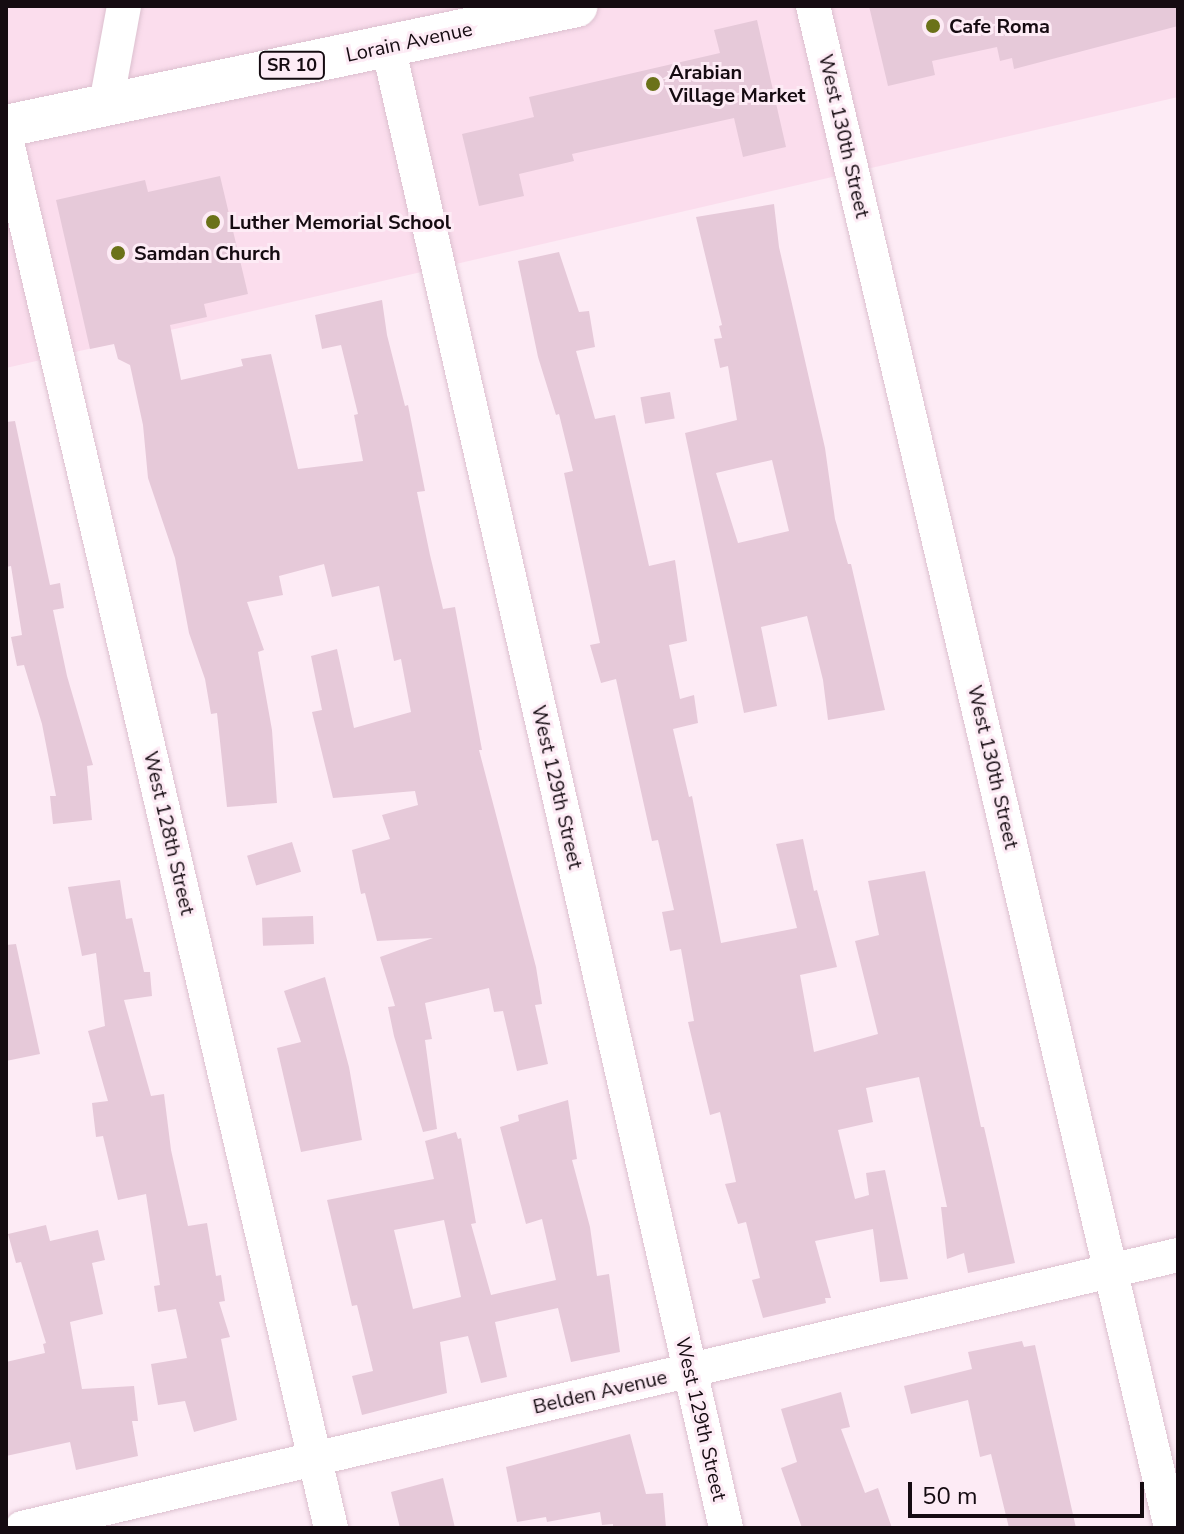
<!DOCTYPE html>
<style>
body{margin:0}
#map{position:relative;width:1184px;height:1534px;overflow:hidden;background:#fdebf5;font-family:"Nunito Sans",sans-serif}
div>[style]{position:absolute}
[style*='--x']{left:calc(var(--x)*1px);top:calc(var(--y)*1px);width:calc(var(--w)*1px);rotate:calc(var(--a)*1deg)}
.built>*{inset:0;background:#fbdded}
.building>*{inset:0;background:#e6c9d9;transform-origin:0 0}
.roads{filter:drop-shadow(0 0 2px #dcc0cf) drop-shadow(0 0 2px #dcc0cf)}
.minor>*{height:34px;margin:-17px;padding:0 17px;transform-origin:17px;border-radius:17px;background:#fff}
.major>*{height:42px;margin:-21px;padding:0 21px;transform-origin:21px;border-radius:21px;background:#fff}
.dots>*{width:22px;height:22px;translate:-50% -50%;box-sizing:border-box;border:4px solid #fdebf5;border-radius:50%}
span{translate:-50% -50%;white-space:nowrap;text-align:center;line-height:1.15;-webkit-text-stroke:6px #fdebf5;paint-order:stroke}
.shield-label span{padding:2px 6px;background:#fdebf5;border:2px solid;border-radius:6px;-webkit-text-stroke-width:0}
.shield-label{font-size:18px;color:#150b11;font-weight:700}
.poi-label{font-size:20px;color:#150b11;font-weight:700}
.left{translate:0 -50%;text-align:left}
.street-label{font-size:20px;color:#150b11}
.frame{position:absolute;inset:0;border:8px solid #150b11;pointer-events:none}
.scale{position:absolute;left:908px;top:1482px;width:236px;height:36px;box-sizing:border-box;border:4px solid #150b11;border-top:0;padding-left:10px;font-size:24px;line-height:28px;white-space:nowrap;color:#150b11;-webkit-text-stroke:6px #fdebf5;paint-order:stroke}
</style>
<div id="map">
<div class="built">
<i style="clip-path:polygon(6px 6px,1178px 6px,1178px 97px,6px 368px)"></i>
</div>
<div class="building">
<i style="clip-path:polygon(869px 6px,1178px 6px,1178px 26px,1014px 69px,1012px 58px,1000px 61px,997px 47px,932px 61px,935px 75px,888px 86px)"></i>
<i style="clip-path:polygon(757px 20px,786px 147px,743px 157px,734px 118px,572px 154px,574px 161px,519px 174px,524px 196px,479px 206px,462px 134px,534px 117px,529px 97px,720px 53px,714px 30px)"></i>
<i style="clip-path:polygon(220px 176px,248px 294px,204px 304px,207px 317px,170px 325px,181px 380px,243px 366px,241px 359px,271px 354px,298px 469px,363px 461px,354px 415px,358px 414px,341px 345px,322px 349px,315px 315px,382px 300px,387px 335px,405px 406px,408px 405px,425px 491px,417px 492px,430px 555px,443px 609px,455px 607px,482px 750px,479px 750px,536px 967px,542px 1004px,535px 1005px,548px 1064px,517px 1071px,503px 1011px,494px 1012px,489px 988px,425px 1003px,432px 1039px,425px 1040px,437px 1129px,423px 1132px,394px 1036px,388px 1007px,395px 1006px,380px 957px,433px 938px,377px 941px,365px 893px,361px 894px,352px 850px,390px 839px,382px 815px,418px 805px,415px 791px,333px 798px,312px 712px,322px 710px,311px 656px,337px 649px,354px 728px,411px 712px,401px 659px,394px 661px,379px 586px,332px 597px,324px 564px,279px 576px,283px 595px,247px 602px,264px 650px,258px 652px,272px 730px,277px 803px,227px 807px,217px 713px,211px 714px,205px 679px,189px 633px,175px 558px,148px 478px,143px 425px,130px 365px,118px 359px,114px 344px,90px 349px,56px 200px,145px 180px,148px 192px)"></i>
<i style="clip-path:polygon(evenodd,774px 204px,779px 247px,825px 448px,835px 519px,848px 564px,851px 564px,885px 710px,828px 720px,823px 680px,807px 616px,761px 627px,777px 706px,744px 713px,685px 433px,737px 420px,728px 366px,720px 368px,714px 339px,722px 338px,719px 326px,722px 325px,696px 217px,774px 204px,772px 460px,789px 531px,738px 543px,716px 473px,772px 460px)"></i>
<i style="clip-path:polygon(559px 252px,579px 312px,589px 311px,595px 347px,576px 351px,595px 419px,615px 415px,649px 566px,675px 560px,687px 641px,669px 645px,680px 699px,694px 695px,698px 723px,673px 729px,689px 797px,692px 796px,721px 943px,797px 928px,776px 844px,803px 839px,814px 891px,817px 890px,837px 967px,800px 975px,814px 1052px,878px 1034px,855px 941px,879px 935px,868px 881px,925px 871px,981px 1127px,984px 1127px,1015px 1263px,968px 1273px,964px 1253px,947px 1259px,941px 1207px,947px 1207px,919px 1077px,866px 1088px,873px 1122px,838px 1130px,855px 1199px,869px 1195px,866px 1173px,885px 1170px,908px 1279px,880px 1282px,873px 1229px,815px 1241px,831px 1298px,825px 1298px,826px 1303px,763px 1318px,752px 1280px,760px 1278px,746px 1222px,738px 1224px,725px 1184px,736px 1182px,720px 1112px,710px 1115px,688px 1022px,694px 1021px,681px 949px,670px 951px,662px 912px,674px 910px,658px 840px,652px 841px,616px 679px,601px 683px,590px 645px,600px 643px,564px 473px,573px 471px,559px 414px,556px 415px,538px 357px,518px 261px)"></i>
<i style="left:670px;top:392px;width:27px;height:30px;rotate:80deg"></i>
<i style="clip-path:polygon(15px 421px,50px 585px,60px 583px,64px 608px,53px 610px,67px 676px,93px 765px,87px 766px,92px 820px,53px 824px,50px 796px,56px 796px,42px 724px,24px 665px,17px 666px,11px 637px,22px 635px,11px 566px,6px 567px,6px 422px)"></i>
<i style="left:292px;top:842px;width:31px;height:47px;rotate:73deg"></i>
<i style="clip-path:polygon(120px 880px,126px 919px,132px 918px,144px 972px,150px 972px,152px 996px,124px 1000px,151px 1096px,164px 1094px,171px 1150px,188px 1226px,207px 1223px,216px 1276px,221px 1275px,225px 1301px,219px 1302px,230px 1337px,221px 1339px,237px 1420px,194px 1432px,185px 1401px,158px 1405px,151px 1364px,187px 1358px,176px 1309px,158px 1312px,154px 1286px,160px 1285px,146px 1194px,118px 1200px,103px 1136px,96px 1137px,92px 1103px,108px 1101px,88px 1031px,105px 1026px,96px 953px,82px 956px,68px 887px)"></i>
<i style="left:313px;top:916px;width:28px;height:51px;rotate:88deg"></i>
<i style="clip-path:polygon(16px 944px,40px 1054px,6px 1061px,6px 945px)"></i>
<i style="clip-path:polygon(325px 977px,349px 1067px,362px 1140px,301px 1152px,277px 1048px,301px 1042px,284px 991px)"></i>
<i style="clip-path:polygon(evenodd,568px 1100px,577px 1159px,572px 1160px,590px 1227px,597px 1276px,609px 1274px,620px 1352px,571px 1362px,558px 1308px,495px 1322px,507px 1377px,481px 1383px,468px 1336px,440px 1342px,447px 1393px,362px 1415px,352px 1376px,373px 1371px,357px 1305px,352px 1306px,327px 1200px,434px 1179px,425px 1141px,456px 1132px,458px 1139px,461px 1138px,476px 1223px,471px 1224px,491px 1295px,556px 1280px,542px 1219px,526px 1224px,500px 1127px,519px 1121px,518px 1115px,568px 1100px,444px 1220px,461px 1297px,413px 1309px,394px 1230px,444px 1220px)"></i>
<i style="clip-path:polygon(46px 1225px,50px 1241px,98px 1230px,105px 1260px,92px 1263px,103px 1314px,70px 1322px,82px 1389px,134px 1386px,138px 1421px,132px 1421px,138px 1456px,76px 1470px,70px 1442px,6px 1456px,6px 1362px,45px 1353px,43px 1344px,46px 1343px,21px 1262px,16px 1263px,8px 1234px)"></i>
<i style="clip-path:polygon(1022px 1341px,1024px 1347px,1035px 1345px,1076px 1528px,1009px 1528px,991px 1454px,980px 1457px,968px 1400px,911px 1414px,904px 1386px,972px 1369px,968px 1352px)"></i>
<i style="clip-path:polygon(841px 1392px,850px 1427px,841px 1429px,865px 1493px,878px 1488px,892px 1528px,802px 1528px,781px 1468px,797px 1462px,781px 1409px)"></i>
<i style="clip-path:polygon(630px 1434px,646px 1494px,663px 1493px,666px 1528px,613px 1528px,613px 1524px,602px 1525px,600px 1512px,547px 1522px,546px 1517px,517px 1522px,506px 1467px)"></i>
<i style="clip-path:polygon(443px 1478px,455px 1528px,400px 1528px,391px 1492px)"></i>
</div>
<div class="roads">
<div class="minor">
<i style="--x:813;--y:6;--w:1564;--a:76.76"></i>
<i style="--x:388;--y:46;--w:1520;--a:77.15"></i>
<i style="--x:106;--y:104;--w:100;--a:-79.6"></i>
<i style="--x:6;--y:138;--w:1427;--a:76.84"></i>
<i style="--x:22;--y:1528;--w:1188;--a:-13.29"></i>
</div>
<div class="major">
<i style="--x:6;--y:126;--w:583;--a:-11.87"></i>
</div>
</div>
<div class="dots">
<i style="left:933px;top:26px;background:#6b7219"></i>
<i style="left:653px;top:84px;background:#6b7219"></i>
<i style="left:213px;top:222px;background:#6b7219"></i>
<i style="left:118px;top:253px;background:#6b7219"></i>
</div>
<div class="shield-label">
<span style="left:292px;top:65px">SR 10</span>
</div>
<div class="poi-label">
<span class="left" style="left:949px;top:26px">Cafe Roma</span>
<span class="left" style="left:669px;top:84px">Arabian<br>Village Market</span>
<span class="left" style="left:229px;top:222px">Luther Memorial School</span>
<span class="left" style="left:134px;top:253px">Samdan Church</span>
</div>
<div class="street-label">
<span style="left:409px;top:42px;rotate:-12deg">Lorain Avenue</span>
<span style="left:844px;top:136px;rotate:77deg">West 130th Street</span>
<span style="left:993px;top:767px;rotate:77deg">West 130th Street</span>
<span style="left:557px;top:787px;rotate:77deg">West 129th Street</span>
<span style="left:169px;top:833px;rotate:77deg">West 128th Street</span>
<span style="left:600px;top:1392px;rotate:-13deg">Belden Avenue</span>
<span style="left:701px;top:1419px;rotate:77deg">West 129th Street</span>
</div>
<div class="frame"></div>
<div class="scale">50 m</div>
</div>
